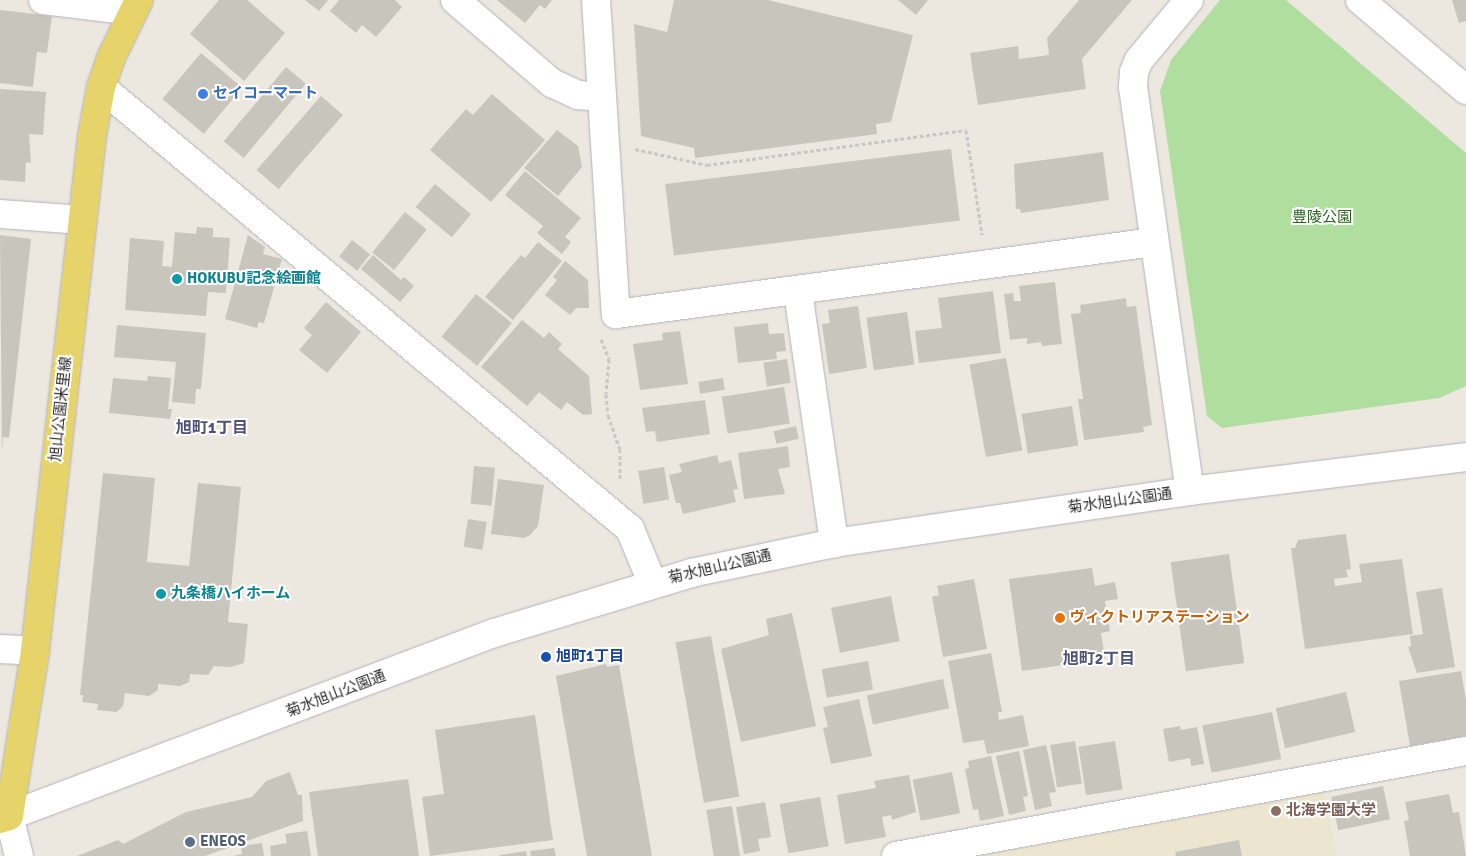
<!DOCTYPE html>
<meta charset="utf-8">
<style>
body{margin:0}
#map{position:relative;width:1466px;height:856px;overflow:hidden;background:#ece7df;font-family:Signika,"Noto Sans JP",sans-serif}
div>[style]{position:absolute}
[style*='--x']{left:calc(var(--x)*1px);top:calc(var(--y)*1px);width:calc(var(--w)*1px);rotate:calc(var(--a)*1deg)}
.education>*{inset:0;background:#ece5cf}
.green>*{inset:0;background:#afde9f}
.building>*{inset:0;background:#c8c5bd;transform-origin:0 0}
.path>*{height:3px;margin-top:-1.5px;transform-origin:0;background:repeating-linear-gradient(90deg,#c8c8c8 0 4px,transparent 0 6.5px)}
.roads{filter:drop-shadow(0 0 1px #b2b3be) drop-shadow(0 0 1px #b2b3be)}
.street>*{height:28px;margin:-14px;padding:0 14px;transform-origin:14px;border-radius:14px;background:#fff}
.secondary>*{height:28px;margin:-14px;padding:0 14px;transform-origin:14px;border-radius:14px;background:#fff}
.primary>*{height:28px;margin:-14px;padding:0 14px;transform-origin:14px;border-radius:14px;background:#e6d369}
.dots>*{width:14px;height:14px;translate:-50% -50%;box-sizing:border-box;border:2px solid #fff;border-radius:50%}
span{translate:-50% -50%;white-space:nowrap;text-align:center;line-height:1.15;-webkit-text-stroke:4px #fff;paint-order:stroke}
.shop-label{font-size:15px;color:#366cbe;font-weight:700}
.left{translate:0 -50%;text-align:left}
.park-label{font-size:15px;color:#286320}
.culture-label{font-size:15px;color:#0d838f;font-weight:700}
.street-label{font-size:15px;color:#2b2b2b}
.food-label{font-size:15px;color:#c56008;font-weight:700}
.transit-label{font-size:15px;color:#164399;font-weight:700}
.education-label{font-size:15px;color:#785e54;font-weight:700}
.service-label{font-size:15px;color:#4e5e75;font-weight:700}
.neighbourhood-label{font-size:16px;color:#4f5379;font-weight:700}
</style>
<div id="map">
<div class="education">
<i style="clip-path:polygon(1325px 792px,1336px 856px,979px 856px)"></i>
</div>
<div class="green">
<i style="clip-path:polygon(1220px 0,1286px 0,1466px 153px,1466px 386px,1439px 398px,1222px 428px,1207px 416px,1160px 91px,1171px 60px)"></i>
</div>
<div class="building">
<i style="clip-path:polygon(219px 0,247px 0,285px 33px,244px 81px,190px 34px)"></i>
<i style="clip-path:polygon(305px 0,328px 0,319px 11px)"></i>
<i style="clip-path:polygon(339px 0,395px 0,402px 7px,376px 37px,362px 25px,356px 33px,330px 11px)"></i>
<i style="clip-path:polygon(497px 0,552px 0,545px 9px,540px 5px,525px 23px)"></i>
<i style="clip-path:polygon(674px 0,768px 0,913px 35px,891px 122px,876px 124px,877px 134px,695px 158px,694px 148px,641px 136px,634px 24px,667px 32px)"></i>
<i style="clip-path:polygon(898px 0,928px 0,916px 15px)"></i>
<i style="clip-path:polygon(1079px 0,1132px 0,1082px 59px,1086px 89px,978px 105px,970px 53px,1018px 46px,1019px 59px,1049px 55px,1047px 38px)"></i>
<i style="clip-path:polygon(1452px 0,1466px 0,1466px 21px,1459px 23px)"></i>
<i style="clip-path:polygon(0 10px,52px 16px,47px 53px,37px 52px,33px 87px,0 83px)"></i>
<i style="left:201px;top:53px;width:54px;height:60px;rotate:40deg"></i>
<i style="left:286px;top:67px;width:26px;height:97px;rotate:40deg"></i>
<i style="clip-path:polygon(0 89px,46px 92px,43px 135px,29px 134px,31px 163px,26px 162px,25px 182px,0 180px)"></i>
<i style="clip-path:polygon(492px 94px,545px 140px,491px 202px,430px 150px,466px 109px,473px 115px)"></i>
<i style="left:321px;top:96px;width:29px;height:98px;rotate:41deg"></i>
<i style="clip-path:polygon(557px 130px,578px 146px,582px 167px,558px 196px,524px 168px)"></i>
<i style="left:951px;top:149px;width:72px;height:288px;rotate:83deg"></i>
<i style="clip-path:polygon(1103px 152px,1109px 200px,1021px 213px,1020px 209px,1016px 209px,1014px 164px)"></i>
<i style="clip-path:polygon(525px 171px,581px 218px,565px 237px,571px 242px,562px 254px,537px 233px,543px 226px,505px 195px)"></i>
<i style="left:435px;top:184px;width:47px;height:30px;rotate:40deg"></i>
<i style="left:405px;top:212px;width:28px;height:52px;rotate:39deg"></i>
<i style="clip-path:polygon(197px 227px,213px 228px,213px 237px,230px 238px,226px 293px,208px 292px,206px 316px,125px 310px,130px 238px,164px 241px,162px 266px,172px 267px,175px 232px,196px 234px)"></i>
<i style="clip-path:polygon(0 235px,31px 239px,9px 438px,3px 437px,2px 452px)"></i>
<i style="clip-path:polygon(248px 235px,265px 247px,263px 254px,282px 259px,264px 323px,259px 322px,257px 328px,225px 319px)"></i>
<i style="left:352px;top:240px;width:23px;height:21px;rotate:38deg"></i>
<i style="clip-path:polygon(538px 242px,562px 261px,513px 320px,485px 297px,521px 255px,525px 258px)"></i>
<i style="clip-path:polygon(373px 255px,401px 280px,404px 277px,414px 286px,400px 302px,361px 269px)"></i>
<i style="clip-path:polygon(565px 261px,588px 280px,589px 308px,576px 308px,570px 315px,545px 295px,557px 280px,553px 277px)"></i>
<i style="clip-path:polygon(1055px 282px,1062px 344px,1042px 346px,1041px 342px,1027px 344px,1027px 338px,1010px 340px,1004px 294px,1013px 293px,1014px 301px,1021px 301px,1019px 286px)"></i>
<i style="clip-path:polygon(993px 291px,1001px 353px,919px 363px,915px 331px,942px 328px,938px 298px)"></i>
<i style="left:476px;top:294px;width:46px;height:55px;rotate:39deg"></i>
<i style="clip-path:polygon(1126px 298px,1127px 307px,1136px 306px,1152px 425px,1143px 427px,1144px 432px,1084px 440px,1078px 399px,1083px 399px,1071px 314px,1081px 313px,1080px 305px)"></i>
<i style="clip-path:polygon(326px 302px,361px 332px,327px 373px,299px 350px,312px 335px,304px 328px)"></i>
<i style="clip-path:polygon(858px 306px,867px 368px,829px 374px,822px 324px,830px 323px,828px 310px)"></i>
<i style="left:907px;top:312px;width:53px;height:41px;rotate:82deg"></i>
<i style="clip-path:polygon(522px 320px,544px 338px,549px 332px,562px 344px,558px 349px,589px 376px,592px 414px,583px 415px,567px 402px,561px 410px,539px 392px,527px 406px,481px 367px)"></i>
<i style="clip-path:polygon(768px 323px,769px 334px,784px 333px,786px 351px,776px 352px,777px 359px,738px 363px,734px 327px)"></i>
<i style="clip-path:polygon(117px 325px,206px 333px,201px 389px,196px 389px,195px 404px,172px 402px,176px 362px,114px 357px)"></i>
<i style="clip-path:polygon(680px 331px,688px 384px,640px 390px,633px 344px,663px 340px,662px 333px)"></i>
<i style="left:1006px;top:358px;width:94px;height:37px;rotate:80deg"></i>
<i style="left:787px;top:359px;width:24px;height:24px;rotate:81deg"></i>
<i style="clip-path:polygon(148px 376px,171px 378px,168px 409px,172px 409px,170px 419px,109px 413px,113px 378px,147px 381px)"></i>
<i style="left:723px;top:378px;width:12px;height:25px;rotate:81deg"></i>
<i style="left:784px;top:387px;width:37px;height:63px;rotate:81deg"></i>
<i style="clip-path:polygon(705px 400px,710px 434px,657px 442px,655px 431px,646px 432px,642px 408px)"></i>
<i style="left:1072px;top:406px;width:40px;height:51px;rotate:81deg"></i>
<i style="left:796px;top:426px;width:13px;height:23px;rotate:77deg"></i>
<i style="clip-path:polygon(788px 446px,790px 467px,778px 469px,785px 494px,744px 499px,738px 453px)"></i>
<i style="clip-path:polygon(717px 455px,719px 463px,731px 460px,738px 489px,733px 490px,736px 502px,683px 514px,680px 503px,676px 503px,669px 475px,682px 472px,679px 464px)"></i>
<i style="left:474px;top:466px;width:21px;height:38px;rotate:5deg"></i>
<i style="left:664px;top:467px;width:33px;height:26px;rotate:81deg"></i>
<i style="clip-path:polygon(103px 473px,155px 478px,147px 562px,189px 566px,198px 483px,241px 487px,228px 622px,248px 624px,244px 663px,231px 667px,214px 666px,208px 675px,190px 674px,189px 682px,180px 686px,158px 684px,158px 690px,149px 696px,125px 693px,123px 706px,117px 712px,97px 710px,98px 704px,82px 702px,83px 695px,80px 695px)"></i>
<i style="clip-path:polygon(498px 479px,544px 485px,538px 526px,530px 535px,524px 538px,491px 534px)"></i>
<i style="left:468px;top:519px;width:19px;height:28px;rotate:9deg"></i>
<i style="clip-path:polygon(1346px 534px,1351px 569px,1346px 570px,1348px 577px,1334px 579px,1335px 586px,1362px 582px,1359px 564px,1402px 559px,1413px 634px,1305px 649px,1291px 548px,1295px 548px,1298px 540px)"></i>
<i style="left:1229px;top:554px;width:110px;height:59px;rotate:82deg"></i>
<i style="clip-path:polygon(1092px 568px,1095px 586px,1115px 582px,1118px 599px,1105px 601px,1110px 631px,1101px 633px,1105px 659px,1022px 671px,1009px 579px)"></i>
<i style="clip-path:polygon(974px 579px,987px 649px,943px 657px,932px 597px,939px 595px,937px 586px)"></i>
<i style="clip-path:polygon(1442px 588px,1455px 667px,1417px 673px,1408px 647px,1411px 646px,1410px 636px,1423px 634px,1416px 592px)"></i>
<i style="left:891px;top:596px;width:46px;height:61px;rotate:79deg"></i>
<i style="clip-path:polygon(792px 613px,816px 726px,741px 742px,721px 649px,769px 635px,766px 619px)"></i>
<i style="left:711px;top:636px;width:163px;height:36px;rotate:80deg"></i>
<i style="clip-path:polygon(991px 653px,1002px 712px,998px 712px,999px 720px,1023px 715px,1029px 746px,987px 754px,984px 740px,963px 743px,948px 661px)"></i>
<i style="left:868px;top:661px;width:29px;height:47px;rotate:80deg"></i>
<i style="clip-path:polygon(606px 664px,607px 667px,619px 665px,652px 856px,587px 856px,556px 676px)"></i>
<i style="clip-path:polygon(1461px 671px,1466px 700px,1466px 736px,1410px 746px,1399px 681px)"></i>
<i style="left:943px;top:679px;width:30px;height:78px;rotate:78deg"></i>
<i style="left:1346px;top:692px;width:41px;height:72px;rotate:77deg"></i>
<i style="clip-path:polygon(859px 699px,872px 756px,831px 764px,823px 728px,828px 727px,823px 707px)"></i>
<i style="left:1272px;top:712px;width:48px;height:71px;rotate:79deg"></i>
<i style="clip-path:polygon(535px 715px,553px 840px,430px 856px,422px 797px,444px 794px,435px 730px)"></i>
<i style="clip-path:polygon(1180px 726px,1181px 730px,1197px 727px,1204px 764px,1191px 766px,1190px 758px,1169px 762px,1163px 729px)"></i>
<i style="left:1075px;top:741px;width:43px;height:25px;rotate:81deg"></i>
<i style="left:1115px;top:741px;width:49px;height:37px;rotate:81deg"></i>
<i style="clip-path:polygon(1046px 745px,1056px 792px,1049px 793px,1052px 806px,1035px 810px,1023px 750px)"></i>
<i style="clip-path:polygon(1019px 751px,1028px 796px,1023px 797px,1026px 811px,1009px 815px,996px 756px)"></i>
<i style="clip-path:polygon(991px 756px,1004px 816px,980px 821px,978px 809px,973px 810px,965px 769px,969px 768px,968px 761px)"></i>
<i style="clip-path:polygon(290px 772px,298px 795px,302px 795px,303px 821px,205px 856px,77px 856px,118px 840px,123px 844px,186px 812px,252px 797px,266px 781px)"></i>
<i style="left:952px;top:772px;width:42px;height:40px;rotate:79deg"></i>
<i style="clip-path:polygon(909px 775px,916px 812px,892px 820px,891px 815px,882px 817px,886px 837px,845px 844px,837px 795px,876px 788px,874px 781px)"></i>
<i style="clip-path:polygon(408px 779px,419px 856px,318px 856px,309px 792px)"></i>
<i style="left:1383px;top:786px;width:34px;height:53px;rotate:78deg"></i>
<i style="clip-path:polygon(1449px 794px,1453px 813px,1459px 812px,1466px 856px,1410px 856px,1404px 821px,1409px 820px,1405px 802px)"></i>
<i style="left:820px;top:797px;width:50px;height:41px;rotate:80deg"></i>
<i style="clip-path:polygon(765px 802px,771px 837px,758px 839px,760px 851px,744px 854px,736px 807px)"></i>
<i style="left:732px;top:806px;width:51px;height:26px;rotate:81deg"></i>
<i style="clip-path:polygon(307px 831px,311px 856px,271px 856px,270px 846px,287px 843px,285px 834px)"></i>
<i style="clip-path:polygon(1239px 840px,1242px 856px,1176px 856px,1175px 852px)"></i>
<i style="clip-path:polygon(262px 843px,264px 856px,233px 856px,242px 854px,241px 846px)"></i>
<i style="clip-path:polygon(554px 848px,556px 856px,531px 856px,530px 851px)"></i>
<i style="clip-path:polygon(526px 851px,527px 856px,500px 856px,500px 855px)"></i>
</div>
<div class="path">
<i style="--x:635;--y:149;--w:74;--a:12.5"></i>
<i style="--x:707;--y:165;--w:261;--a:-7.7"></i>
<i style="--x:966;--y:130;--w:106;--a:81.3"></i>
<i style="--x:601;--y:339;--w:22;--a:68"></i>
<i style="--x:609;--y:359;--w:35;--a:95"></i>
<i style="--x:606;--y:394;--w:21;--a:85"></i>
<i style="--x:608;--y:415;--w:36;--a:71"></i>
<i style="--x:620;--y:449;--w:32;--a:90"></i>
</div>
<div class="roads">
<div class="street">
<i style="--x:43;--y:0;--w:90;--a:7"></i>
<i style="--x:455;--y:0;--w:128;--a:40.6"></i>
<i style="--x:552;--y:83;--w:29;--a:25"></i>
<i style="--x:578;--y:95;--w:24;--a:5"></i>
<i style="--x:596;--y:0;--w:315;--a:86.4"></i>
<i style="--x:616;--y:314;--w:543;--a:-7.62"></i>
<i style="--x:1189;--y:0;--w:78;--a:129.8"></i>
<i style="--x:1139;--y:60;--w:13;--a:113"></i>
<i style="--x:1134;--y:72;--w:15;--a:94"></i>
<i style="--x:1133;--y:87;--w:408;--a:82"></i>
<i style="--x:1360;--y:0;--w:139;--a:40.3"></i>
<i style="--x:101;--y:87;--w:689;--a:39.88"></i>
<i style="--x:630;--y:529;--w:57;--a:67.5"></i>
<i style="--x:0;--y:214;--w:82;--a:4.2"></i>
<i style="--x:798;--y:292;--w:254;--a:81.8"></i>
<i style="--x:0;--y:649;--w:35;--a:3"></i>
<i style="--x:896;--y:856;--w:580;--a:-10.44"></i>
</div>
<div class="secondary">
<i style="--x:9;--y:816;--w:518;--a:-20.67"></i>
<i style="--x:494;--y:633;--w:206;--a:-16.9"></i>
<i style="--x:691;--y:573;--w:146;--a:-11.8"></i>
<i style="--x:834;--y:543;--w:360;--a:-8.3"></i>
<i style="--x:1190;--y:491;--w:278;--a:-7"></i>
<i style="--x:9;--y:816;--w:41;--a:76"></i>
</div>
<div class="primary">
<i style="--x:0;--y:819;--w:9;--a:-18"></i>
<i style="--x:9;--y:816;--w:167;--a:-81"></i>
<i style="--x:35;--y:651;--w:518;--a:-83.68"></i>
<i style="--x:92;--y:136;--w:50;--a:-79.6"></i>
<i style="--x:101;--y:87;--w:31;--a:-71"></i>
<i style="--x:111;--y:58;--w:64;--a:-64.2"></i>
</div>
</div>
<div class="dots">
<i style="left:203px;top:94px;background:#3f7fe0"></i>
<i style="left:177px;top:279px;background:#0f9aa8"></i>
<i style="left:161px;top:594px;background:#0f9aa8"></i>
<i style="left:1060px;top:618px;background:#e8710a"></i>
<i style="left:546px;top:657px;background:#1a4fb4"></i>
<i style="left:1276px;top:811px;background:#8d6e63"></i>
<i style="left:190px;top:842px;background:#5c6f8a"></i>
</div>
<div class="shop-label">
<span class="left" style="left:213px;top:94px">セイコーマート</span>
</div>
<div class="park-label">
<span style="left:1322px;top:218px">豊陵公園</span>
</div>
<div class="culture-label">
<span class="left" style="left:187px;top:279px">HOKUBU記念絵画館</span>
<span class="left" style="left:171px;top:594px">九条橋ハイホーム</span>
</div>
<div class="street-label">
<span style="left:61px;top:409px;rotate:-84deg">旭山公園米里線</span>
<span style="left:1120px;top:501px;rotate:-8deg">菊水旭山公園通</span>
<span style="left:720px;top:567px;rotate:-13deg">菊水旭山公園通</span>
<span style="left:336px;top:694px;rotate:-21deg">菊水旭山公園通</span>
</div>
<div class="food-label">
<span class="left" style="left:1070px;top:618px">ヴィクトリアステーション</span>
</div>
<div class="transit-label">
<span class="left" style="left:556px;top:657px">旭町1丁目</span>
</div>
<div class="education-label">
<span class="left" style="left:1286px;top:811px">北海学園大学</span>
</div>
<div class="service-label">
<span class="left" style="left:200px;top:842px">ENEOS</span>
</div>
<div class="neighbourhood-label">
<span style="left:212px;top:428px">旭町1丁目</span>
<span style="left:1099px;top:659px">旭町2丁目</span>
</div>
</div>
